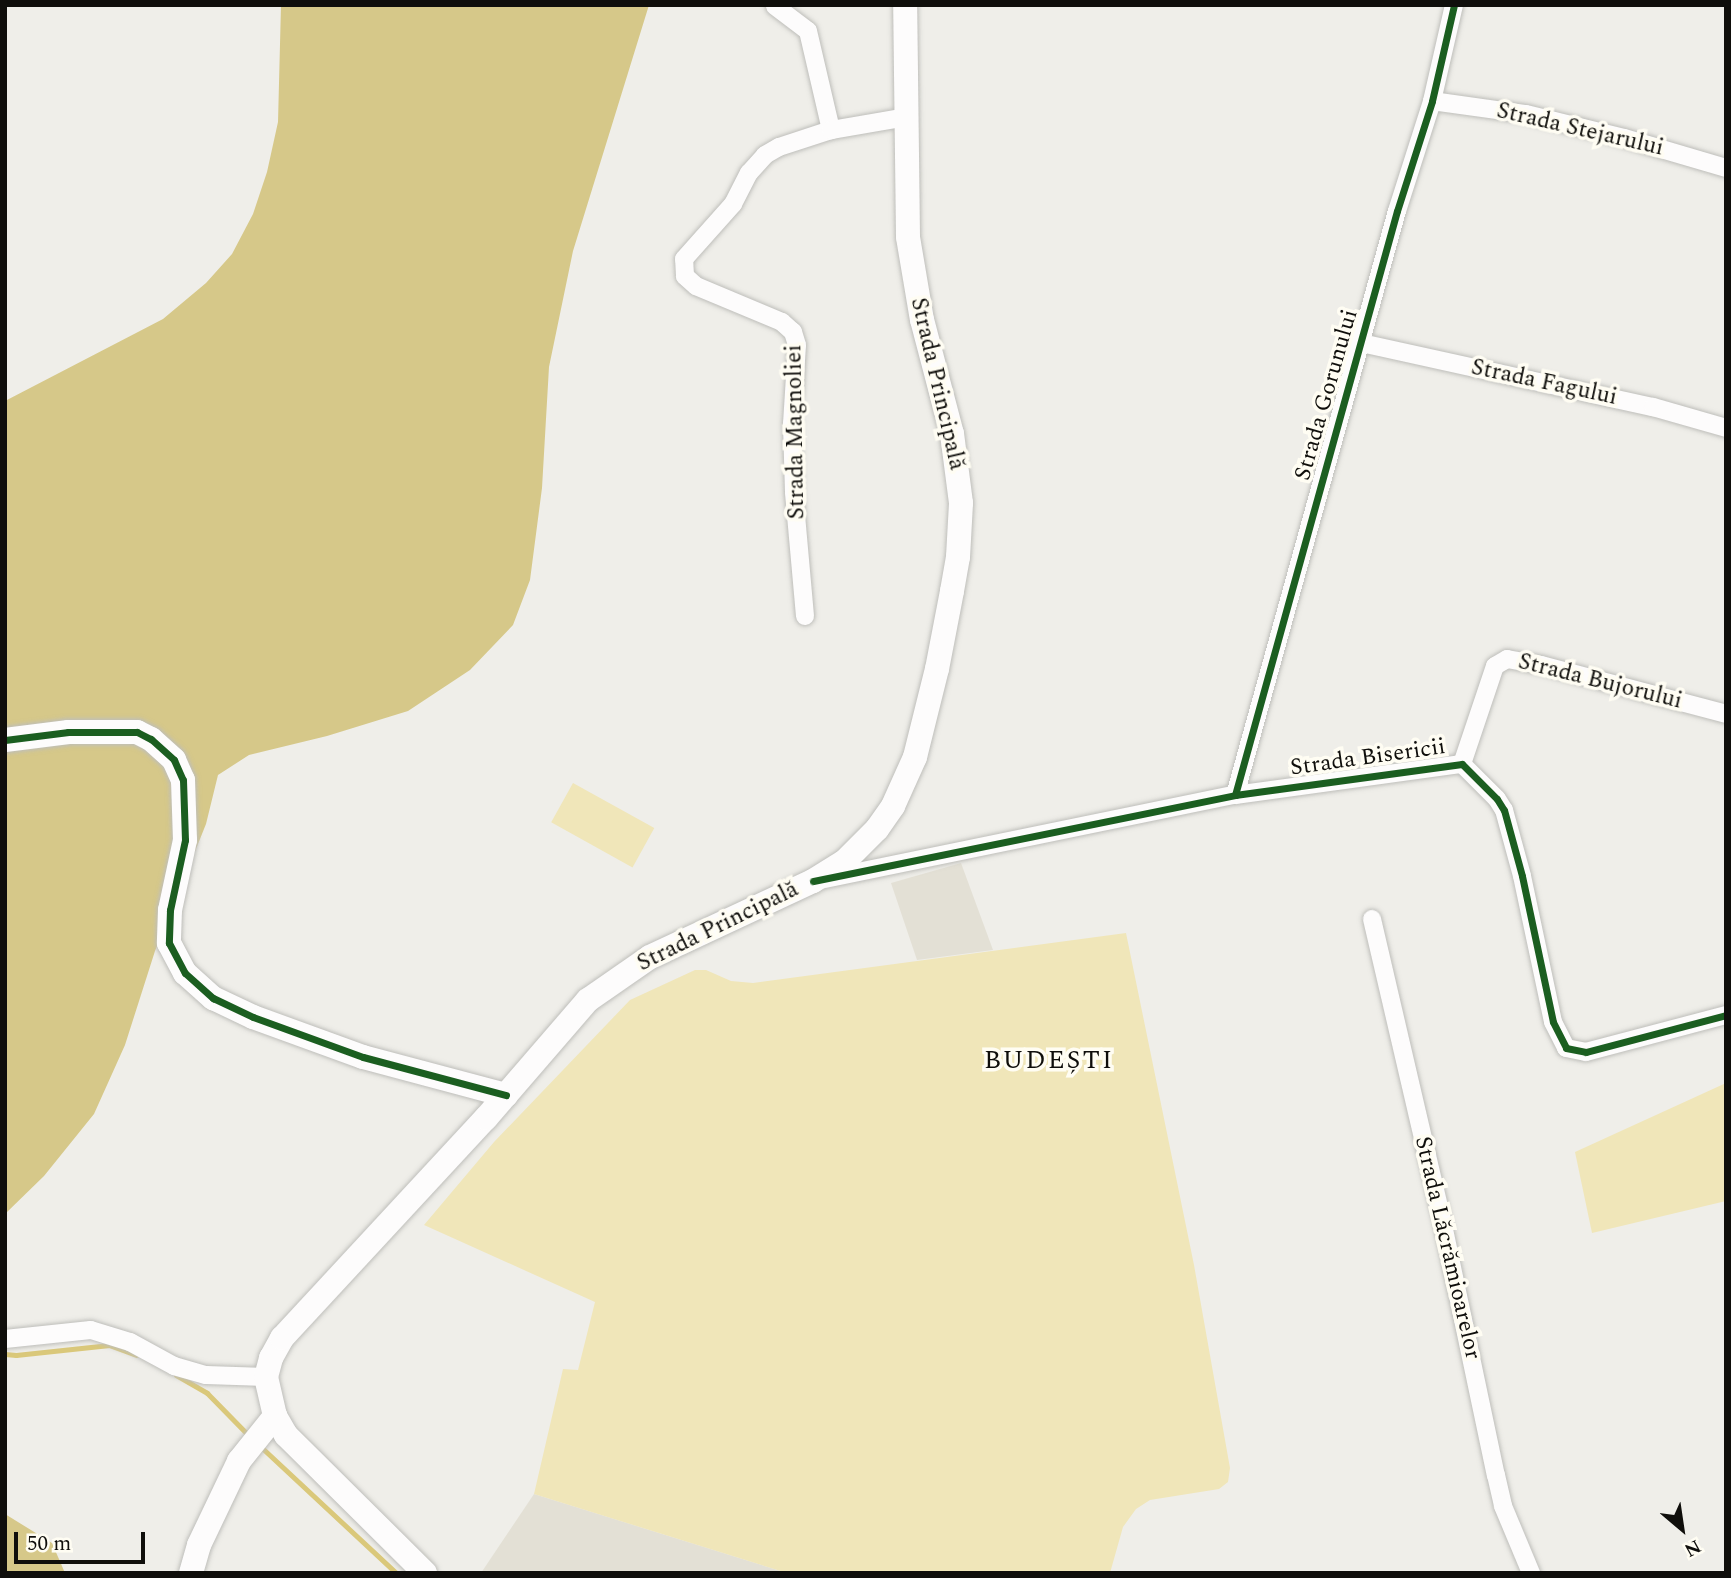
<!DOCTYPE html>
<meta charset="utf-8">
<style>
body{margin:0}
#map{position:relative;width:1731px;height:1578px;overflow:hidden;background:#efeee9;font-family:Spectral,serif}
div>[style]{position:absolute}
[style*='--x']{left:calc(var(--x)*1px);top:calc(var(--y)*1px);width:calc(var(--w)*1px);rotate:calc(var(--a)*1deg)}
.built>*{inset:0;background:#e3e0d5}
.green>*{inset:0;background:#f0e6b9;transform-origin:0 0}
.forest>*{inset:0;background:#d6c889}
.stream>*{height:5px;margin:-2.5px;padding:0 2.5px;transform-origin:2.5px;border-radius:2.5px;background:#dac87a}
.roads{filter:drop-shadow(0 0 2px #bebeba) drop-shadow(0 0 2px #bebeba)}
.street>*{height:18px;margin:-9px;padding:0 9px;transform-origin:9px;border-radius:9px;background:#fdfcfc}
.secondary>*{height:24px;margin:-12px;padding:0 12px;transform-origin:12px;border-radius:12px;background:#fdfcfc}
.cycleway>*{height:7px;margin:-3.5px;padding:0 3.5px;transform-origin:3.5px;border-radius:3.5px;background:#1b5e20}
span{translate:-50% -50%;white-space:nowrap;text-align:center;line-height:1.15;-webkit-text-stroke:7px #fffdf3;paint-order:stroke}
.street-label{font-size:23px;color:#0f0e0b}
.quarter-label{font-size:26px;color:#0f0e0b;letter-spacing:2px}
.frame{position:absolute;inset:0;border:7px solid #0f0e0b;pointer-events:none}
.north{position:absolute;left:1647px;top:1494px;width:70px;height:70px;-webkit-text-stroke:5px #fffdf3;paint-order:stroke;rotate:151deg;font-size:19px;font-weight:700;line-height:28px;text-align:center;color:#0f0e0b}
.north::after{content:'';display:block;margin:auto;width:24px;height:32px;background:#0f0e0b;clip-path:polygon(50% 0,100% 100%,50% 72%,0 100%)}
.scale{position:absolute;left:14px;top:1532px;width:131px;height:32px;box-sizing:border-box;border:4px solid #0f0e0b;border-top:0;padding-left:9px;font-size:21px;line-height:24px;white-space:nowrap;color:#0f0e0b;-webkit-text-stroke:5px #fffdf3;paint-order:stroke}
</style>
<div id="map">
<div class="built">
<i style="clip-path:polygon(961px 863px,993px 950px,917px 960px,891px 883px)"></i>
<i style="clip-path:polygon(534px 1494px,787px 1573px,481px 1573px)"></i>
</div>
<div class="green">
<i style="left:573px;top:783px;width:93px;height:45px;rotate:29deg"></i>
<i style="clip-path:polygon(1126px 933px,1194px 1265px,1230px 1468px,1228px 1482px,1219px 1489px,1150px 1500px,1136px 1509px,1123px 1527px,1110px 1573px,787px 1573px,534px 1494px,563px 1369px,578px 1370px,595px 1302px,424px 1225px,494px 1142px,630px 1000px,695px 970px,706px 970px,731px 981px,753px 983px)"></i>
<i style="clip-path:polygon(1726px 1083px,1726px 1201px,1592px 1233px,1575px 1152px)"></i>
</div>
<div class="forest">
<i style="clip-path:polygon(281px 5px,649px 5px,573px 251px,549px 367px,542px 488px,530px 580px,513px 625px,470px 670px,408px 711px,327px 736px,249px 755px,218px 775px,206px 824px,155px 951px,125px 1045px,94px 1114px,44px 1176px,5px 1214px,5px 401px,163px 319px,206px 283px,232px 254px,253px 214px,267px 172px,278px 122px)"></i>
<i style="clip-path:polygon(5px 1514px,52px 1543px,65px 1573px,5px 1573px)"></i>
</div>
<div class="stream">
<i style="--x:5;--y:1354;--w:11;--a:5"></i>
<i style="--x:16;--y:1355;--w:94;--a:-6.1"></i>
<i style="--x:109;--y:1345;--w:29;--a:20"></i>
<i style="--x:176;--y:1375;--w:36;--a:30"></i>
<i style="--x:207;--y:1393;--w:63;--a:45.6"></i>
<i style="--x:261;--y:1447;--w:185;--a:43"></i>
</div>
<div class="roads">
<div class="street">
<i style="--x:775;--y:6;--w:41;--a:37.1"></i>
<i style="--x:808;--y:31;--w:102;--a:76.9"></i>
<i style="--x:1432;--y:101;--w:95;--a:7.9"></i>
<i style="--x:1526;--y:114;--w:101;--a:13.8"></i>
<i style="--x:1624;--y:138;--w:106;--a:16.4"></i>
<i style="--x:1361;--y:343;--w:299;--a:12.4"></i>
<i style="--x:1653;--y:407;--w:76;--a:16"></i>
<i style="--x:805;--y:616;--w:124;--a:-95.1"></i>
<i style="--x:794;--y:492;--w:68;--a:-91.7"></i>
<i style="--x:792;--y:424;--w:79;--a:-86.4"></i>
<i style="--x:797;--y:345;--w:14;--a:-107"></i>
<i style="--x:793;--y:332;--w:15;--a:-138"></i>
<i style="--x:782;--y:322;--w:93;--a:-157.3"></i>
<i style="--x:696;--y:286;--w:15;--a:-138"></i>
<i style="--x:685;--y:276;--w:17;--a:-93"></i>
<i style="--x:684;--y:259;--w:74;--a:-48.3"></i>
<i style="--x:733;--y:204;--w:35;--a:-63"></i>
<i style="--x:749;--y:173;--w:24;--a:-48"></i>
<i style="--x:765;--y:155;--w:16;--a:-30"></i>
<i style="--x:779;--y:147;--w:55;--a:-18.1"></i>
<i style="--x:831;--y:130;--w:76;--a:-9.8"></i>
<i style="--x:1462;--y:764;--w:103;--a:-71.4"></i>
<i style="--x:1495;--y:666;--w:14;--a:-30"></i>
<i style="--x:1507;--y:659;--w:35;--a:10"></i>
<i style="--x:1541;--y:665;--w:191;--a:14.8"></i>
<i style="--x:1235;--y:795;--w:606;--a:-74.5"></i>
<i style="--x:1397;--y:211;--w:115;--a:-72.3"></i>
<i style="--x:1432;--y:101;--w:98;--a:-77.1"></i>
<i style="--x:824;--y:879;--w:419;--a:-11.6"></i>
<i style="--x:1235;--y:795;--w:229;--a:-7.8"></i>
<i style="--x:1462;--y:764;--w:49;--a:45"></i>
<i style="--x:1497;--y:799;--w:13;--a:58"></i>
<i style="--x:1504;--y:810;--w:68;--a:74.7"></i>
<i style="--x:1522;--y:876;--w:149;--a:78"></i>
<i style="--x:1553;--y:1022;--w:29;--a:63"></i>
<i style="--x:1566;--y:1048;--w:20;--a:11"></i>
<i style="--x:1586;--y:1052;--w:145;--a:-14.8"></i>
<i style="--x:1372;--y:919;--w:304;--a:76.9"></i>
<i style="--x:1441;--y:1215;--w:266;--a:78.1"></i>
<i style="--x:1496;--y:1475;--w:32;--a:77"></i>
<i style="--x:1503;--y:1506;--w:73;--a:67.3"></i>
<i style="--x:5;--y:1339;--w:86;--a:-6"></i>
<i style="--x:91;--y:1330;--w:41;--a:17.1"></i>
<i style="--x:130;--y:1342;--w:50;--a:28.6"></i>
<i style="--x:174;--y:1366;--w:33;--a:16"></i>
<i style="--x:206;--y:1375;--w:60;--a:1.9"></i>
</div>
<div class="secondary">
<i style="--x:5;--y:740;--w:64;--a:-7.2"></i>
<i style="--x:68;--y:732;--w:69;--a:0"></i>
<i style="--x:137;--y:732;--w:16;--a:27"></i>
<i style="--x:151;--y:739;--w:31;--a:42"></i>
<i style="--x:174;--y:760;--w:22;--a:66"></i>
<i style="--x:183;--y:780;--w:60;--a:88.1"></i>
<i style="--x:185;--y:840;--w:72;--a:102.1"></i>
<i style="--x:170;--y:910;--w:33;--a:92"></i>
<i style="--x:169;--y:943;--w:34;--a:62"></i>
<i style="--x:185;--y:973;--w:38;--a:42"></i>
<i style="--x:213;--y:998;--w:44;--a:25.4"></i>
<i style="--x:253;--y:1017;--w:117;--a:20"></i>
<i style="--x:363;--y:1057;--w:148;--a:14.9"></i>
<i style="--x:191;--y:1573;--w:29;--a:-74"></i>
<i style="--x:199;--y:1545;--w:93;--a:-64.5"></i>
<i style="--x:239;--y:1461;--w:58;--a:-51.3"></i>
<i style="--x:425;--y:1573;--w:196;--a:-135.2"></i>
<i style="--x:286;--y:1435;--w:22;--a:-120"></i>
<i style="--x:275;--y:1416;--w:40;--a:-103"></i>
<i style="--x:266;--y:1377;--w:20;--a:-75"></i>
<i style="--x:271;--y:1358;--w:23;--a:-61"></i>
<i style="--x:282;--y:1338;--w:300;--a:-47.2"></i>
<i style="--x:486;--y:1118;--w:156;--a:-49.2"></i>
<i style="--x:588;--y:1000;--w:75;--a:-34.7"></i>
<i style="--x:650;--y:957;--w:180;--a:-25"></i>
<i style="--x:813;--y:881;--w:36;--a:-32"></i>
<i style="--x:844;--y:862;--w:47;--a:-45"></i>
<i style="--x:877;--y:829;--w:28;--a:-55"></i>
<i style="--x:893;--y:806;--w:54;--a:-65.8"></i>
<i style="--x:915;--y:757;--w:91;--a:-76"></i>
<i style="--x:937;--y:669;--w:79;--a:-79.1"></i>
<i style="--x:952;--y:591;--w:35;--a:-80"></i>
<i style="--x:958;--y:557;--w:54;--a:-86.8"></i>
<i style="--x:961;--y:503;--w:70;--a:-97.4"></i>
<i style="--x:952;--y:434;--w:118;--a:-104.7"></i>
<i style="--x:922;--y:320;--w:84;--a:-99.6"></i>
<i style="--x:908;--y:237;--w:232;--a:-90.7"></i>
</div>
</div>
<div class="cycleway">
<i style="--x:5;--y:740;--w:64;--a:-7.2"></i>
<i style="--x:68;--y:732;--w:69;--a:0"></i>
<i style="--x:137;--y:732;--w:16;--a:27"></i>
<i style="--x:151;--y:739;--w:31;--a:42"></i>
<i style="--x:174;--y:760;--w:22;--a:66"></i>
<i style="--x:183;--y:780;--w:60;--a:88.1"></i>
<i style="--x:185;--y:840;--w:72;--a:102.1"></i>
<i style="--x:170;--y:910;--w:33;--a:92"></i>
<i style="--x:169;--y:943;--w:34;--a:62"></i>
<i style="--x:185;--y:973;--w:38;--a:42"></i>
<i style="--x:213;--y:998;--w:44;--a:25.4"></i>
<i style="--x:253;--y:1017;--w:117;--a:20"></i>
<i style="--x:363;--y:1057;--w:148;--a:14.9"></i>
<i style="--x:1235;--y:795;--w:606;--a:-74.5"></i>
<i style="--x:1397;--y:211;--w:115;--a:-72.3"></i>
<i style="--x:1432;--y:101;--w:98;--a:-77.1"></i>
<i style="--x:813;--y:881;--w:431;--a:-11.5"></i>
<i style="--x:1235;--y:795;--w:229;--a:-7.8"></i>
<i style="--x:1462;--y:764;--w:49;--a:45"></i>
<i style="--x:1497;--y:799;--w:13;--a:58"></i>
<i style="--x:1504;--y:810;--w:68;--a:74.7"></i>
<i style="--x:1522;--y:876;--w:149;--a:78"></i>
<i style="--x:1553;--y:1022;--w:29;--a:63"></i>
<i style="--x:1566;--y:1048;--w:20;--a:11"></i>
<i style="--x:1586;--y:1052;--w:145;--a:-14.8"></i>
</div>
<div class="street-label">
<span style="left:1580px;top:130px;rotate:13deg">Strada Stejarului</span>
<span style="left:1544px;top:383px;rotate:12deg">Strada Fagului</span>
<span style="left:937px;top:384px;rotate:77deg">Strada Principală</span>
<span style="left:1327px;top:395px;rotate:-74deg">Strada Gorunului</span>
<span style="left:796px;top:432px;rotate:-91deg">Strada Magnoliei</span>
<span style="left:1600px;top:682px;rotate:14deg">Strada Bujorului</span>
<span style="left:1368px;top:758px;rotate:-8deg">Strada Bisericii</span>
<span style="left:718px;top:927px;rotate:-26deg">Strada Principală</span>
<span style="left:1447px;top:1248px;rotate:77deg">Strada Lăcrămioarelor</span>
</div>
<div class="quarter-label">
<span style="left:1049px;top:1061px">BUDEȘTI</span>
</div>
<div class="frame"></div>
<div class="north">N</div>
<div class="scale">50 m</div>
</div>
